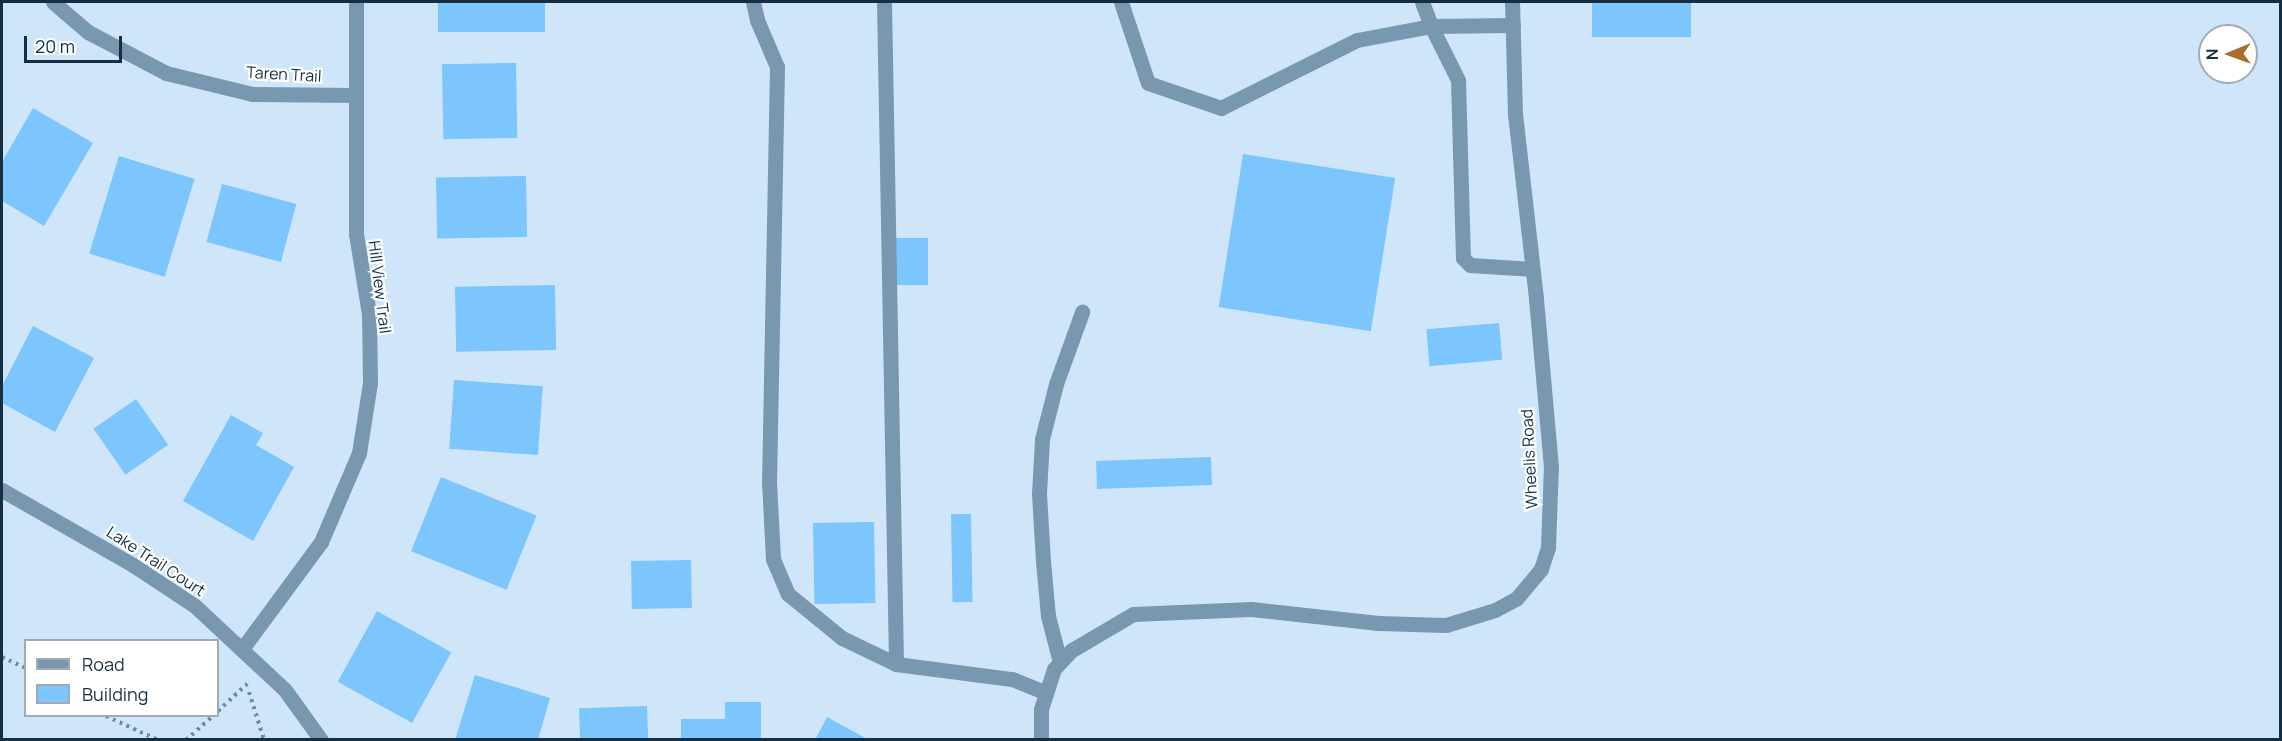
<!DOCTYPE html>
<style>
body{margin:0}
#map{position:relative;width:2282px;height:741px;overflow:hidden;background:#cfe6fa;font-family:Manrope,sans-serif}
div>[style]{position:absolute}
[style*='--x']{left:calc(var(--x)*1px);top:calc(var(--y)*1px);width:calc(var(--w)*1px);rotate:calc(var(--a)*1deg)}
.building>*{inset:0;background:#7cc5fd;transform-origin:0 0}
.path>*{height:4px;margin-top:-2px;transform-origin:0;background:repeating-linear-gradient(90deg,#728a9d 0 3px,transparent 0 7.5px)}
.lane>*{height:15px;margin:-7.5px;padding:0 7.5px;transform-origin:7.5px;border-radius:7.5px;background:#7997af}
.street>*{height:15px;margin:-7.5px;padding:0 7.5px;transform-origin:7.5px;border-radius:7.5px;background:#7997af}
span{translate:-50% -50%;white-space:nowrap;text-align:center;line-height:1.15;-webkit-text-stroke:4.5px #fff;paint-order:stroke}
.street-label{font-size:16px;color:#162e41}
.frame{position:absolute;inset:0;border:3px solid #162e41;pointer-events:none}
.legend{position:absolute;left:24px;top:639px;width:195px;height:78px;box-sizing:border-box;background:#fff;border:2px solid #a2abb3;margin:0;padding:8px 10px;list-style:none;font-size:18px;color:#162e41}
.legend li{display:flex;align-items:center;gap:12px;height:30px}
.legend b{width:30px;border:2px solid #a2abb3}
.north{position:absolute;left:2198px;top:24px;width:60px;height:60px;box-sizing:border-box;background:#fff;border:2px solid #a2abb3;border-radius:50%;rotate:269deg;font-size:16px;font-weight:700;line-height:24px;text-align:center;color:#162e41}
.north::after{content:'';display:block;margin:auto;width:21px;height:27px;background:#a96d2f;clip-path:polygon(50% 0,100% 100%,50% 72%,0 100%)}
.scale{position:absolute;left:24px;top:36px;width:98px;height:27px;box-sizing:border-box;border:3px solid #162e41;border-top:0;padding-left:8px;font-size:18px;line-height:21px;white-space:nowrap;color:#162e41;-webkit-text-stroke:4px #fff;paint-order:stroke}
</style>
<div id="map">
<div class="building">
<i style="left:438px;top:2px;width:107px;height:30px"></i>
<i style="left:1592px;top:2px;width:99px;height:35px"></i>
<i style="left:516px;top:63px;width:75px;height:74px;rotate:89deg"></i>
<i style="clip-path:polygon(33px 108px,93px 143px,44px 226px,2px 201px,2px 162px)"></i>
<i style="left:1243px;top:154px;width:154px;height:155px;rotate:9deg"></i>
<i style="left:119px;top:156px;width:79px;height:102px;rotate:17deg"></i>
<i style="left:526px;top:176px;width:61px;height:90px;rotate:89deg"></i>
<i style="left:222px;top:184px;width:77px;height:60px;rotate:15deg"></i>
<i style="left:894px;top:238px;width:34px;height:47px"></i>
<i style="left:555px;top:285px;width:65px;height:100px;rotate:89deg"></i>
<i style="left:1499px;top:323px;width:37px;height:73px;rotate:85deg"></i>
<i style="clip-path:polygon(33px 326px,94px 358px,55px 432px,2px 403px,2px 386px)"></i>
<i style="left:454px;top:380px;width:89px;height:69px;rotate:4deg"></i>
<i style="left:136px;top:399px;width:56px;height:52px;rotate:55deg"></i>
<i style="clip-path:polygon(231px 415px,263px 433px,256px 445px,294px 467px,253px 541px,183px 501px)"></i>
<i style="left:1211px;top:457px;width:28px;height:115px;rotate:88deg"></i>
<i style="left:441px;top:477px;width:103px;height:80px;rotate:22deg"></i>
<i style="left:971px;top:514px;width:88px;height:20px;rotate:89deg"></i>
<i style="left:874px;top:522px;width:81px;height:61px;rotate:89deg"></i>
<i style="left:691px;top:560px;width:48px;height:60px;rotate:89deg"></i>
<i style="left:377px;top:611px;width:85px;height:81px;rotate:29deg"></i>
<i style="clip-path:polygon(475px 675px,550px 698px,538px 740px,455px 740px)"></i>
<i style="clip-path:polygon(725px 702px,761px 702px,761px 740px,681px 740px,681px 719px,725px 719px)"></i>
<i style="left:647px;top:706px;width:34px;height:68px;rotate:88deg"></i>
<i style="clip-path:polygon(827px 717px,869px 740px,815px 740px)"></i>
</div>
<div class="path">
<i style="--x:2;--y:657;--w:26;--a:25"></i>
<i style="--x:249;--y:692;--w:50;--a:72.6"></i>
<i style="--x:218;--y:711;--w:40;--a:-43"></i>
<i style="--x:106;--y:716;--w:57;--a:24.8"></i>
<i style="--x:186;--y:740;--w:36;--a:-42"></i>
</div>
<div class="lane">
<i style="--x:753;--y:2;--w:18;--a:77"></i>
<i style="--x:757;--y:20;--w:51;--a:66.9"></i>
<i style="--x:777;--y:67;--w:415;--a:91.1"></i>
<i style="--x:769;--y:482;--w:77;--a:87"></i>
<i style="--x:773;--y:559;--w:38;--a:67"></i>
<i style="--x:788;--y:594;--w:70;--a:39.2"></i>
<i style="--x:842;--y:638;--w:60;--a:25.7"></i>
<i style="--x:896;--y:664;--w:117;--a:7.4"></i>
<i style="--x:1012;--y:679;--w:37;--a:22"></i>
<i style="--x:884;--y:2;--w:662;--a:88.96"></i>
<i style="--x:1121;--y:2;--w:85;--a:71.6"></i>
<i style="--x:1148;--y:83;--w:77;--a:18.9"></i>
<i style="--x:1221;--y:108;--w:152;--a:-26.6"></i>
<i style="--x:1357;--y:40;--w:75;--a:-10.7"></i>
<i style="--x:1431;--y:26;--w:60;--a:63.4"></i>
<i style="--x:1458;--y:80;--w:178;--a:88.4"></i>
<i style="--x:1463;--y:258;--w:10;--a:45"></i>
<i style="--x:1470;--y:265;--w:62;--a:3.7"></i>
<i style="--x:1422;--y:2;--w:26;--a:69"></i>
<i style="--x:1431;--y:26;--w:82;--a:-0.7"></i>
<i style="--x:1060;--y:662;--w:48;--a:-104.6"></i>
<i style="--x:1048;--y:616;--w:55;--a:-95.2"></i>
<i style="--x:1043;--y:561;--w:68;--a:-93.4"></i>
<i style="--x:1039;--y:493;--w:54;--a:-86.8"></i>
<i style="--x:1042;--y:439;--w:57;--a:-75.7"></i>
<i style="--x:1056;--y:384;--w:77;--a:-70.1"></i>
</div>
<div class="street">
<i style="--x:53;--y:2;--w:46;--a:40.6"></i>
<i style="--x:88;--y:32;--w:88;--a:27.7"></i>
<i style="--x:166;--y:73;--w:89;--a:13.7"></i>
<i style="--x:252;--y:94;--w:104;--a:0.6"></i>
<i style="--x:2;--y:490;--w:151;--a:29.8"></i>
<i style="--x:133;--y:565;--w:74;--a:33.5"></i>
<i style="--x:195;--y:606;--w:123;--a:43"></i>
<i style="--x:285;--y:690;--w:62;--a:54.2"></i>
<i style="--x:242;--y:649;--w:133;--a:-53.6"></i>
<i style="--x:321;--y:542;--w:97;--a:-66.9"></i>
<i style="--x:359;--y:453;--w:71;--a:-81.1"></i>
<i style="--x:370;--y:383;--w:69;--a:-90.8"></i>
<i style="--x:369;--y:314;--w:81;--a:-99.2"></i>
<i style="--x:356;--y:234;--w:232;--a:-90"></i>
<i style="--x:1041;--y:740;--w:31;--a:-90"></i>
<i style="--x:1041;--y:709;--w:42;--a:-72"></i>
<i style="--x:1054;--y:669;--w:26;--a:-47"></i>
<i style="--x:1072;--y:650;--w:71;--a:-30.5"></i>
<i style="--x:1133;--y:614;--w:118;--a:-2.4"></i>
<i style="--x:1251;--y:609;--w:128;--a:6.3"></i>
<i style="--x:1378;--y:623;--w:68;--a:1.7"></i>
<i style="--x:1446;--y:625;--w:51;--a:-17"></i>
<i style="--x:1495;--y:610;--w:24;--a:-28"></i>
<i style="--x:1516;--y:599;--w:39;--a:-50"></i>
<i style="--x:1541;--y:569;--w:23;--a:-72"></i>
<i style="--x:1548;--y:547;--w:80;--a:-87.9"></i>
<i style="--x:1551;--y:467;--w:170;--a:-95.1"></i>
<i style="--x:1536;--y:298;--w:185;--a:-96.5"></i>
<i style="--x:1515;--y:114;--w:112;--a:-91.5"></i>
</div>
<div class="street-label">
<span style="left:284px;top:74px;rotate:3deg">Taren Trail</span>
<span style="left:380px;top:287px;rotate:83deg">Hill View Trail</span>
<span style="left:1529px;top:459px;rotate:-93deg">Wheelis Road</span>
<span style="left:156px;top:561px;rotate:33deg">Lake Trail Court</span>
</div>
<div class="frame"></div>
<ul class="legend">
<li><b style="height:8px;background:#7997af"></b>Road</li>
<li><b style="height:16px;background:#7cc5fd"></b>Building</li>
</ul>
<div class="north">N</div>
<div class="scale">20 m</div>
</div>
